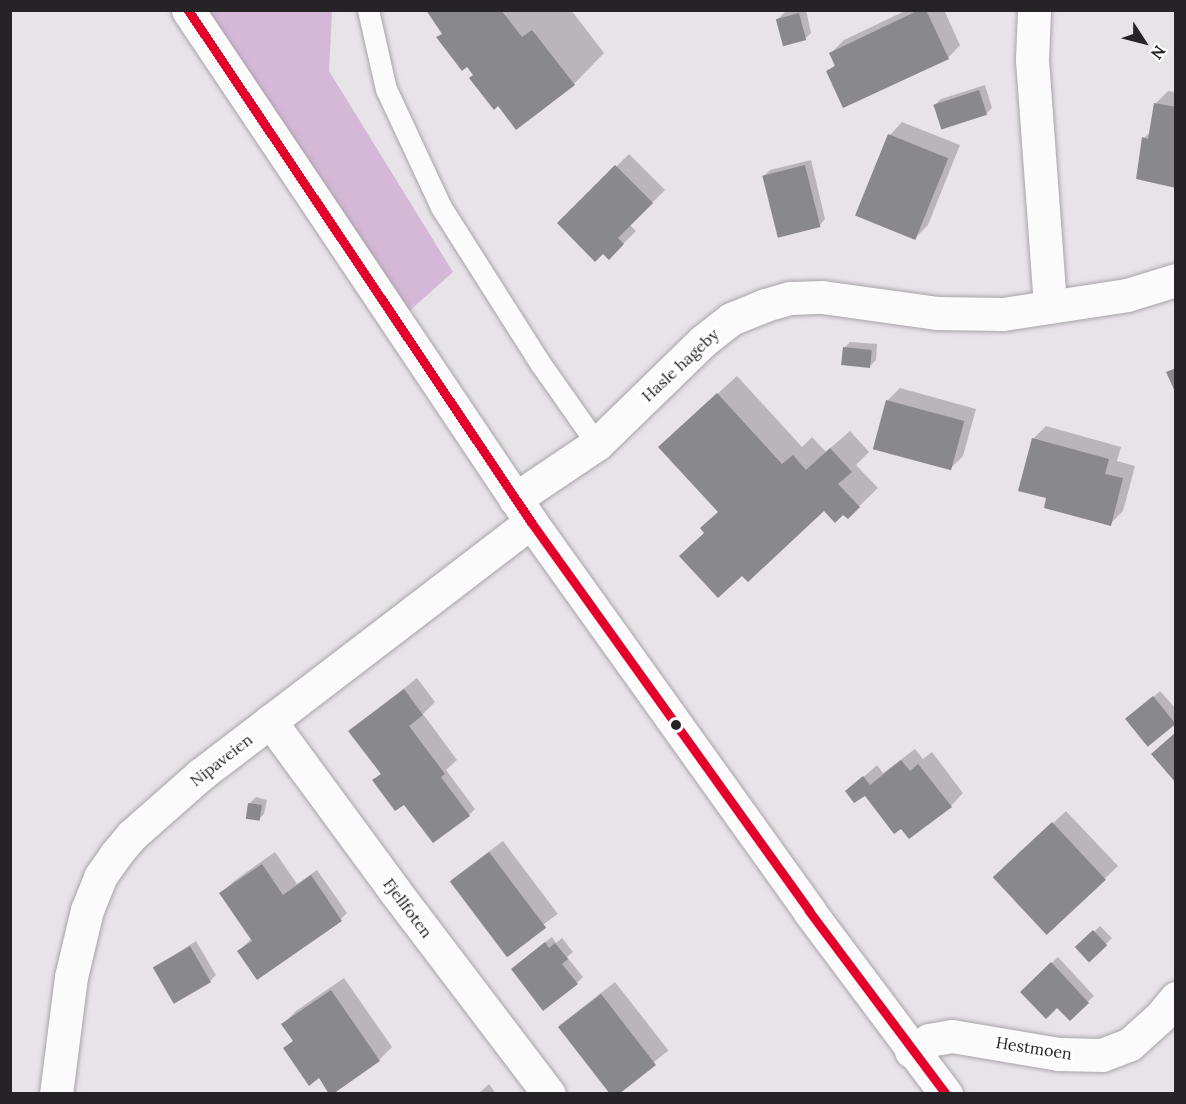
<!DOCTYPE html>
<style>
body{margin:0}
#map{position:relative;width:1186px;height:1104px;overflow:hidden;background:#e8e3e9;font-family:Lora,serif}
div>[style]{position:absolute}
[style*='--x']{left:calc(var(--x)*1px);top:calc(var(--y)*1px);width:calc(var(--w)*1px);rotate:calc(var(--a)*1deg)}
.forest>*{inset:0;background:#d5b8d8}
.shadow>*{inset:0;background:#0003;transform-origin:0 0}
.building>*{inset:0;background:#89898c;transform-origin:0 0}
.roads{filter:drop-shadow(0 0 2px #a7a4a8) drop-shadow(0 0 2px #a7a4a8)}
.service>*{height:21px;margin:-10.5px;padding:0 10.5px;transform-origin:10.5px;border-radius:10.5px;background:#fcfbfc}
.minor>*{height:33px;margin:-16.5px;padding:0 16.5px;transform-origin:16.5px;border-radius:16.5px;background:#fcfbfc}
.primary>*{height:33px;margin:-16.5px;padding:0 16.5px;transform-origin:16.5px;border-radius:16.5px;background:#fcfbfc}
.bus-1>*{height:9px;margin:-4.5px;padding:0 4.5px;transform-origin:4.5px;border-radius:4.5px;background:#e4002b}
.dots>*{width:16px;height:16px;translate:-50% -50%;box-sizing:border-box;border:3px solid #fff;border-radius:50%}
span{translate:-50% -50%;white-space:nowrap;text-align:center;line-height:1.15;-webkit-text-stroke:6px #fff;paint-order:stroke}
.street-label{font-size:16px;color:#262326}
.frame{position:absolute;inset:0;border:12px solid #262326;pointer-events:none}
.north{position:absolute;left:1114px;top:12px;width:60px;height:60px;-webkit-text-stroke:4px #fff;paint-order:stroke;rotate:126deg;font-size:16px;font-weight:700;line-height:24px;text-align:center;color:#262326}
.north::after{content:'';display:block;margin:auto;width:21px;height:27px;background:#262326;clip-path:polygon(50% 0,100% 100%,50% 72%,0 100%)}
</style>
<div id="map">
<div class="forest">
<i style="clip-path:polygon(207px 11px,332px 11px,329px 71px,453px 272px,407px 313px)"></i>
</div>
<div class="shadow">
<i style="clip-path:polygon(428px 10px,571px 10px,604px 53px,574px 84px,498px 104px,475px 74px,438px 38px,443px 33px)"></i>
<i style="clip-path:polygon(793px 10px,806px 10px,811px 33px,805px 39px,778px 19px,784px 13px)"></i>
<i style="clip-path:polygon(907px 10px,944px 10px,960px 45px,948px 58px,828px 71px,836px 64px,831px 53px,844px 40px)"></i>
<i style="clip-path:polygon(985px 85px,992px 108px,986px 114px,935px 105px,941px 99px)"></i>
<i style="clip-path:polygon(1168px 91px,1176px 92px,1176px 185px,1144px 138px,1150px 132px,1155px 104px)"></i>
<i style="clip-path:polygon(902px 122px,960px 145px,928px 225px,915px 238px,890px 135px)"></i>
<i style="clip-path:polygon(629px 154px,665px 190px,630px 225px,636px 231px,609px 258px,559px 223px)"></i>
<i style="clip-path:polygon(811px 160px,825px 219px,819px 226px,764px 176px,770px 170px)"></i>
<i style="clip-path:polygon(850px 342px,877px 344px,876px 360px,870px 366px,844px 348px)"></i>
<i style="clip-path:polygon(737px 376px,802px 447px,812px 437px,826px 452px,850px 431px,869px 452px,856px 465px,878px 488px,848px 517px,843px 513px,824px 509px,706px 532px,719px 512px,679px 429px)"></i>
<i style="clip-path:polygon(900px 388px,976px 409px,963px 456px,950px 469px,887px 401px)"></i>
<i style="clip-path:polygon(1046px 426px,1121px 447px,1117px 461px,1135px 466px,1123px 511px,1110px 524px,1048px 497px,1033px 439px)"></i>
<i style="clip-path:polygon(417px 678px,435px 702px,423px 714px,457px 760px,446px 770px,475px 809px,469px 815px,406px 805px,374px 780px,382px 773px,350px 731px)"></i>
<i style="clip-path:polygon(1160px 691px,1176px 709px,1176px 722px,1149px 745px,1134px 714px)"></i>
<i style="clip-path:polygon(915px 749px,923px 759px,932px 752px,963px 793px,951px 806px,847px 792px,877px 765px,883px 773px)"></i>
<i style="clip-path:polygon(256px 797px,267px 800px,264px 814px,258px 820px,250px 803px)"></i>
<i style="clip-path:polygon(1066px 811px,1118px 866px,1047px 934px,1008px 865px)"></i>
<i style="left:503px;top:841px;width:91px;height:65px;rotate:53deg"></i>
<i style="clip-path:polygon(275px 852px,297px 884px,317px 870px,347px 913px,341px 919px,239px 951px,252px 938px,221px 893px,234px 881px)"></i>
<i style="left:1100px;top:926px;width:17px;height:32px;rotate:45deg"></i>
<i style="clip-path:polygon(552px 937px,556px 943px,562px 938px,573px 952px,567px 957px,583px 977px,577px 983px,519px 963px)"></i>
<i style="clip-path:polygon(196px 941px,216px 975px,210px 981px,155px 968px)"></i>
<i style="clip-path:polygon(1058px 957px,1094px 996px,1070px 1019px,1058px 1006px,1022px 992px)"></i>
<i style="clip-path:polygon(344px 978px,392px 1047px,379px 1060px,320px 1076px,285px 1048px,294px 1040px,283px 1024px,296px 1011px)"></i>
<i style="left:615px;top:982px;width:87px;height:71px;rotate:52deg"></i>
<i style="clip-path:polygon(489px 1084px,496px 1094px,478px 1094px)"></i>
</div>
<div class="building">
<i style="clip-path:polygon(426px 10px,501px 10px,522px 37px,532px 30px,575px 85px,516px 130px,498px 106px,494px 110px,469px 78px,473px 75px,467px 67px,462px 71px,436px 37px,442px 34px)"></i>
<i style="clip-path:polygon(919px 10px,926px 10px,949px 59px,843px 108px,826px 71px,835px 66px,829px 53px)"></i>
<i style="left:799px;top:13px;width:28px;height:24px;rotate:75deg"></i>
<i style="left:979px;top:90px;width:26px;height:48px;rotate:72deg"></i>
<i style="clip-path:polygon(1154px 103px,1176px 107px,1176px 188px,1136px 179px,1142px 137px,1148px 139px)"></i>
<i style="left:888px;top:134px;width:65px;height:88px;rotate:22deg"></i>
<i style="clip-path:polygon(615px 165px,653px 203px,618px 238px,624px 244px,609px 260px,603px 254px,595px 262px,557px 223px)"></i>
<i style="left:805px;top:165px;width:64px;height:44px;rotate:76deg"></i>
<i style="left:843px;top:347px;width:29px;height:18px;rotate:6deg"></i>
<i style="clip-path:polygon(1176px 368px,1176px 394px,1166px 372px)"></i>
<i style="clip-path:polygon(717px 393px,782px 464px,793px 455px,806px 470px,830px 448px,852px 472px,838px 484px,860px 507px,848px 519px,843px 515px,835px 523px,824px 511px,748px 582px,742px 576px,718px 598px,679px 556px,704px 533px,700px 528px,718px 512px,658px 447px)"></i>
<i style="left:886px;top:400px;width:81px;height:51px;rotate:15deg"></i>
<i style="clip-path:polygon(1032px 438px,1109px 459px,1105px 474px,1123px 478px,1111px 526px,1044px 508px,1046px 498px,1018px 491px)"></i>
<i style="clip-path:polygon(404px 689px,423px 715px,409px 726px,445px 774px,441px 777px,470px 816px,433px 843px,404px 805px,395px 811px,372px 780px,381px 774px,348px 731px)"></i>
<i style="left:1153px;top:696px;width:36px;height:36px;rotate:51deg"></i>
<i style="clip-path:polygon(1176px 732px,1176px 783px,1151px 754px)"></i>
<i style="clip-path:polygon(901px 760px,910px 771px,918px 764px,952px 807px,909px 839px,901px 829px,894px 834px,865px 796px,854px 803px,845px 791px,863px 776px,870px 785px)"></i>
<i style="left:248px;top:803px;width:14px;height:16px;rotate:8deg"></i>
<i style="left:1052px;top:822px;width:79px;height:81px;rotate:47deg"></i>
<i style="left:489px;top:852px;width:95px;height:49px;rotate:53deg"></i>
<i style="clip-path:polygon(262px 864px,283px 895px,311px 875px,342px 921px,257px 980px,237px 951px,252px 941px,219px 893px)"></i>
<i style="left:1093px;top:930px;width:21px;height:25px;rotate:47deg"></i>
<i style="clip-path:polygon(545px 942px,549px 948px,555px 943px,568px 959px,562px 964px,578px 984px,543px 1011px,511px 969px)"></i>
<i style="left:190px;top:946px;width:42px;height:43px;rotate:60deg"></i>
<i style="clip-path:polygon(1051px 962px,1089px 1003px,1070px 1021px,1057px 1008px,1046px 1019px,1020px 992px)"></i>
<i style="clip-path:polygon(331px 990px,380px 1061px,333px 1094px,329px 1094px,319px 1078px,309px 1086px,283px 1048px,293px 1041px,281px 1024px)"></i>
<i style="clip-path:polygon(601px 994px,656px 1065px,619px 1094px,610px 1094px,558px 1027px)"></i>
</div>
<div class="roads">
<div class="service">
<i style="--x:368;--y:10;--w:81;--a:77.2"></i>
<i style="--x:386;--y:89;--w:130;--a:65"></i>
<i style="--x:441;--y:207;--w:185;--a:57.6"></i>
<i style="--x:540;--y:363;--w:99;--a:54.9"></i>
</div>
<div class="minor">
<i style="--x:1034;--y:10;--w:50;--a:92.3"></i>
<i style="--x:1032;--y:60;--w:247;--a:85.8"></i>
<i style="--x:515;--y:499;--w:99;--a:-33.9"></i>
<i style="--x:597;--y:444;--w:148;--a:-44.2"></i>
<i style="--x:703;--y:341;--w:36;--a:-38"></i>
<i style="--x:731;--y:319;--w:37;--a:-22"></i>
<i style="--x:765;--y:305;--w:26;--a:-16"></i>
<i style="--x:790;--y:298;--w:32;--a:-2"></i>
<i style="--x:822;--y:297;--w:117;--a:7.9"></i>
<i style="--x:938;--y:313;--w:65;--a:0.9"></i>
<i style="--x:1003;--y:314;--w:125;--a:-8.7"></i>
<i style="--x:1127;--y:295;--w:51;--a:-17"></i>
<i style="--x:270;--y:721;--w:210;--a:53.7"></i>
<i style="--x:394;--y:890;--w:256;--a:52.8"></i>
<i style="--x:911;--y:1051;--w:21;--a:-31"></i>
<i style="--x:929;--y:1040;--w:23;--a:-10"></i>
<i style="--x:952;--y:1036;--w:108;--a:9.6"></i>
<i style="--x:1058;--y:1054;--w:44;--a:1.3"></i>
<i style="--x:1102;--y:1055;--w:30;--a:-21"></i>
<i style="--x:1130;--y:1044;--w:40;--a:-42"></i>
<i style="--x:1160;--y:1017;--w:25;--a:-50"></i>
<i style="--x:56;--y:1094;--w:118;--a:-82.7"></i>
<i style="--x:71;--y:977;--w:69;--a:-76.6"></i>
<i style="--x:87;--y:910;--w:35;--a:-68"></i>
<i style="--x:100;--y:877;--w:28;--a:-55"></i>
<i style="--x:116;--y:854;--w:25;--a:-50"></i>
<i style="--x:132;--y:835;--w:91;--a:-41.4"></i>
<i style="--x:200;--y:775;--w:417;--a:-37.4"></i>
</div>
<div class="primary">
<i style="--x:188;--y:10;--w:616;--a:56.18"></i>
<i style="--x:531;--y:522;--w:478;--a:54.4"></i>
<i style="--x:809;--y:911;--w:229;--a:53.2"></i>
</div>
</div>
<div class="bus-1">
<i style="--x:188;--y:10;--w:616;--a:56.18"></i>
<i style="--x:531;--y:522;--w:478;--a:54.4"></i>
<i style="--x:809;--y:911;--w:229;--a:53.2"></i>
</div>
<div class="dots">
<i style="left:676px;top:725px;background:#262326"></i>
</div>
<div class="street-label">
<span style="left:680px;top:365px;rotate:-43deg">Hasle hageby</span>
<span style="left:221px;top:760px;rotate:-38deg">Nipaveien</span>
<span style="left:408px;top:908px;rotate:53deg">Fjellfoten</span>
<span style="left:1034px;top:1048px;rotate:9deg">Hestmoen</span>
</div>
<div class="frame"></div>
<div class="north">N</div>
</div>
